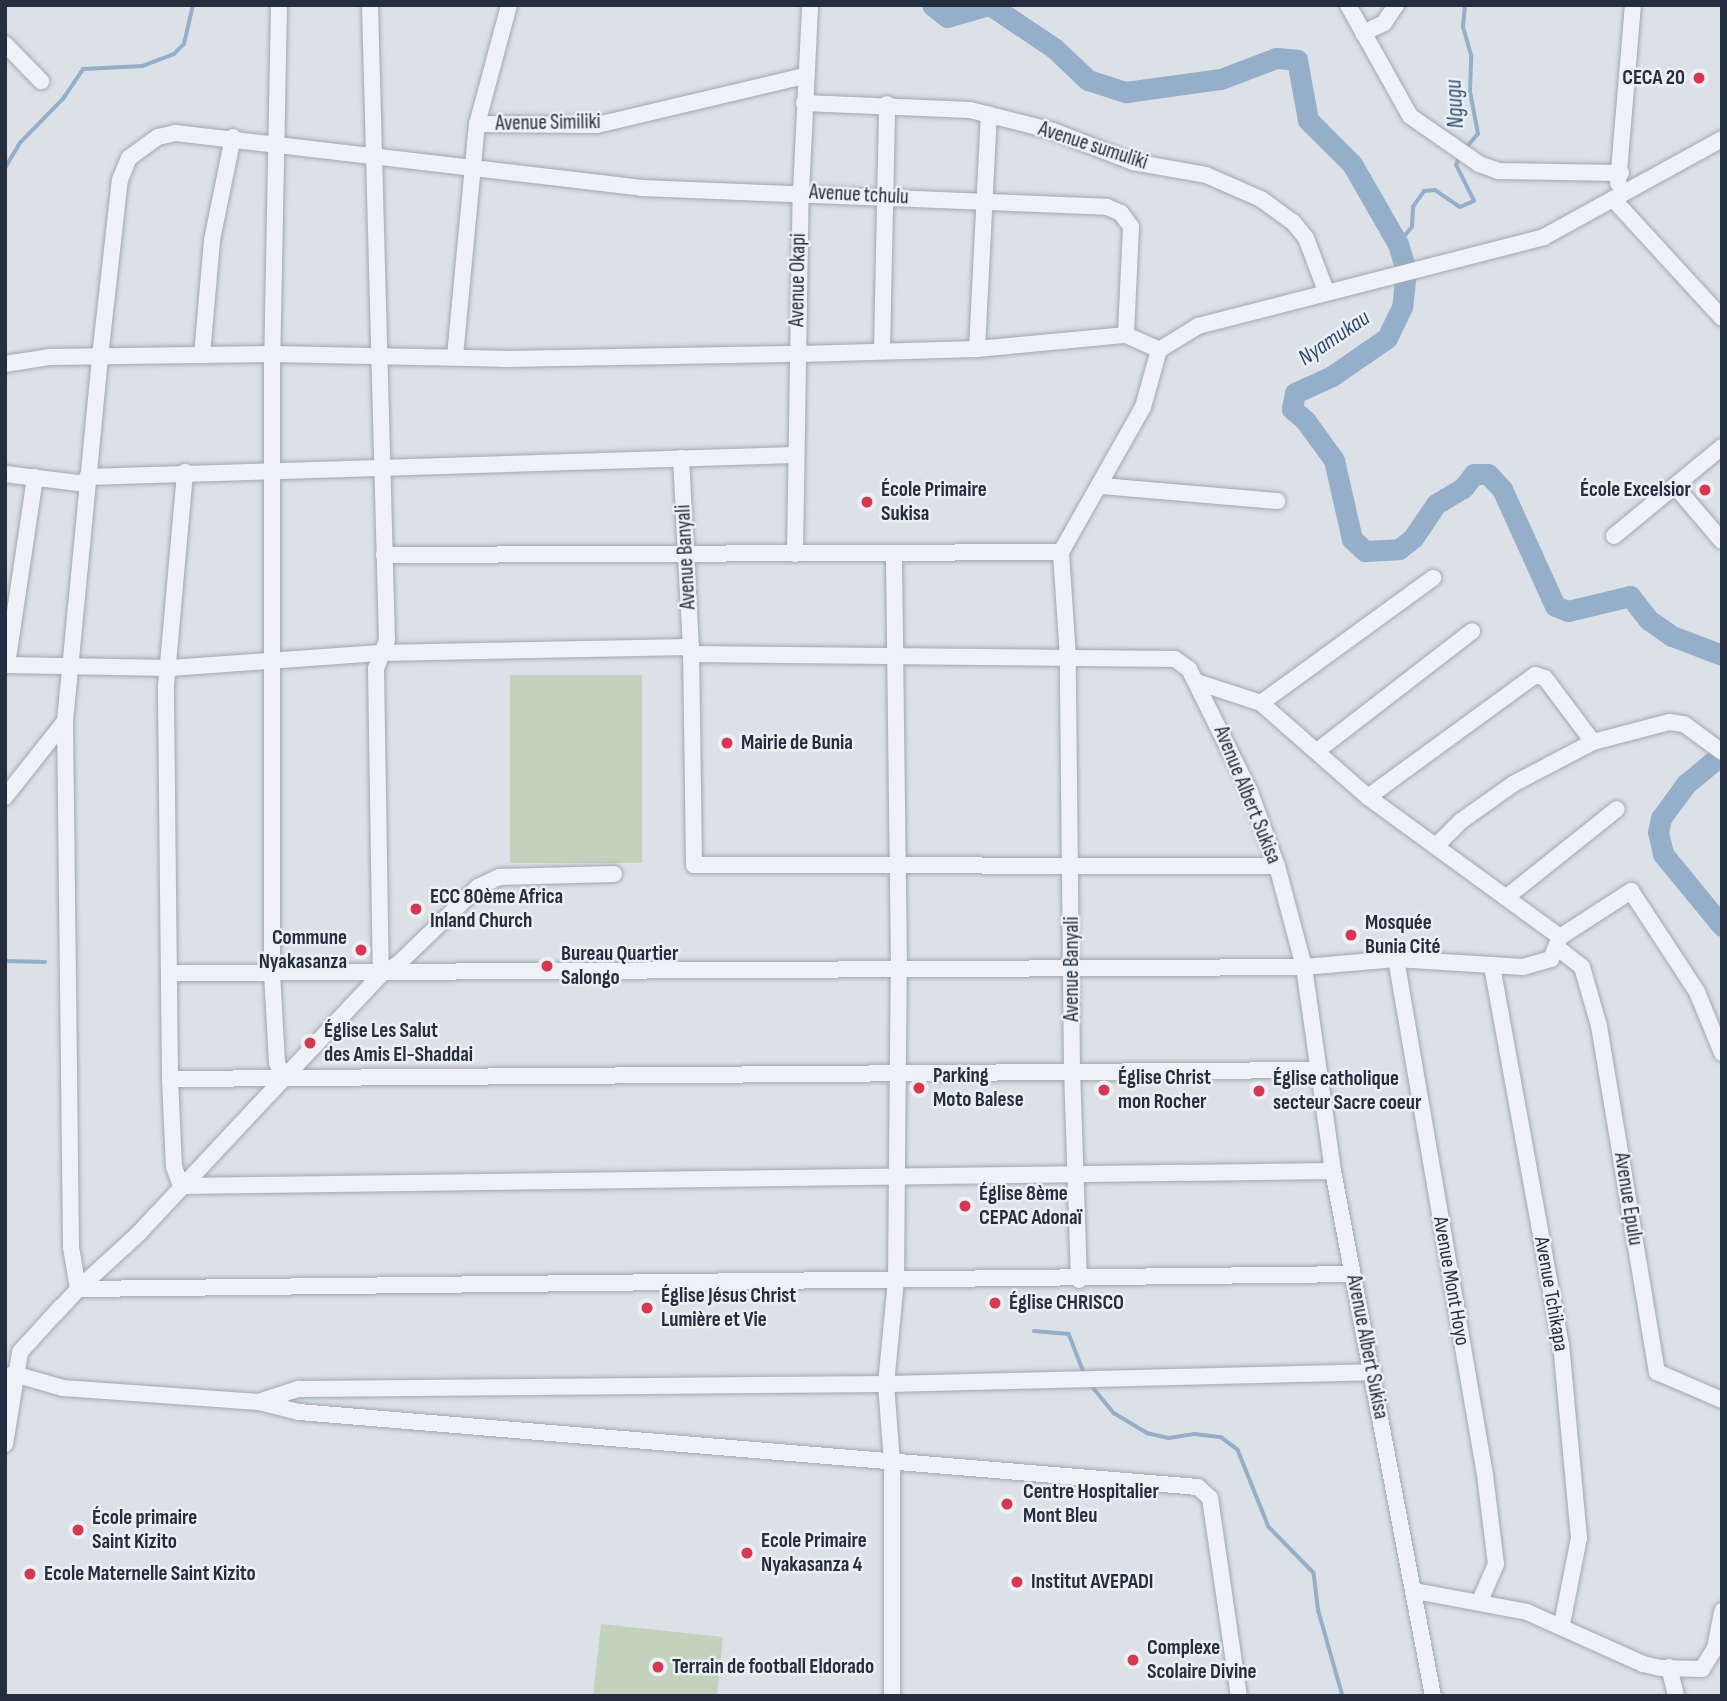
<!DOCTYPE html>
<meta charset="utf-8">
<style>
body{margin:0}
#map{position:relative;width:1727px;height:1701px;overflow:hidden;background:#dce1e7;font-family:"Sofia Sans Condensed",sans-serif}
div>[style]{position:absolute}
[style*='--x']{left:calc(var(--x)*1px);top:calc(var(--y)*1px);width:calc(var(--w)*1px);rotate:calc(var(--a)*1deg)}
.green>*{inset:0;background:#c2d2bd;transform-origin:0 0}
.stream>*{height:3.5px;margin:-1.75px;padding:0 1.75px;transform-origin:1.75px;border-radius:1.75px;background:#95afca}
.river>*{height:21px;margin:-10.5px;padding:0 10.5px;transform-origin:10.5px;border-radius:10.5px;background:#95afca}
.roads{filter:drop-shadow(0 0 2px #a1a8b1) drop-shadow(0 0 2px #a1a8b1)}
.minor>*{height:16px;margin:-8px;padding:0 8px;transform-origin:8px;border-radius:8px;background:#eff1f6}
.dots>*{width:19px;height:19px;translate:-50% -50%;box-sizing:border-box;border:4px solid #ecf0f5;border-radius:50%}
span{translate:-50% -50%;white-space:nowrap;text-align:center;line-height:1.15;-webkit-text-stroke:5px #ecf0f5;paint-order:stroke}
.poi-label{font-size:21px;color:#252e3e;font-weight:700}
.right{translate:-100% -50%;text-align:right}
.left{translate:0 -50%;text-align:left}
.street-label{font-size:21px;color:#252e3e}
.water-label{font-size:23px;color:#2d4d74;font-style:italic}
.frame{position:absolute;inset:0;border:7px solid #252e3e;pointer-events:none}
</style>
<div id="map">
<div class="green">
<i style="left:510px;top:675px;width:132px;height:188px"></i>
<i style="clip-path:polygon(601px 1624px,723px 1637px,717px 1696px,593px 1696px)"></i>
</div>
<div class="stream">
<i style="--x:1464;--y:150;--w:21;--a:-49"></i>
<i style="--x:1478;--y:134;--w:43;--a:-100.8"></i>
<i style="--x:1470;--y:92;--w:37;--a:-88"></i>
<i style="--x:1471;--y:55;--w:29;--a:-106"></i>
<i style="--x:1463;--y:27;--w:22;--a:-85"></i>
<i style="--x:5;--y:168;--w:29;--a:-59"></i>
<i style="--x:20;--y:143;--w:62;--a:-45.7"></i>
<i style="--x:63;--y:99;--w:36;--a:-56"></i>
<i style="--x:83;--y:69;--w:60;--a:-2.9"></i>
<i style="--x:143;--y:66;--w:33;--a:-21"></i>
<i style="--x:174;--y:54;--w:14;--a:-45"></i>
<i style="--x:184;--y:44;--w:40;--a:-77"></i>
<i style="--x:1398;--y:244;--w:22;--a:-51"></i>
<i style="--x:1412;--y:227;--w:20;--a:-87"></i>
<i style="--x:1413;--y:207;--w:19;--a:-55"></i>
<i style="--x:1424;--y:191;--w:11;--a:-5"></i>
<i style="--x:1435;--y:190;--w:30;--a:34"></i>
<i style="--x:1460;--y:207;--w:15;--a:-23"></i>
<i style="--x:1474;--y:201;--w:40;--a:-116.6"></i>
<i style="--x:1456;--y:165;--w:10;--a:-66"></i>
<i style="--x:5;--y:961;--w:40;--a:1.4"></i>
<i style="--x:1034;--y:1331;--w:35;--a:5"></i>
<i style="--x:1069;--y:1334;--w:44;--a:68.7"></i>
<i style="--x:1092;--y:1386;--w:35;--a:51"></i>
<i style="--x:1114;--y:1413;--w:39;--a:31"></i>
<i style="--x:1147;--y:1433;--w:23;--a:13"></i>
<i style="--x:1169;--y:1438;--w:26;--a:-9"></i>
<i style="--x:1195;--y:1434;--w:26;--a:7"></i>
<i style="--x:1221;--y:1437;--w:21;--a:37"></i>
<i style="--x:1238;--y:1450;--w:83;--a:68.1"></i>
<i style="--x:1269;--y:1527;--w:64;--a:45.6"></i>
<i style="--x:1314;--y:1573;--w:39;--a:83"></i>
<i style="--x:1319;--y:1612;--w:87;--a:74.1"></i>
</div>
<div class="river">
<i style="--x:932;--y:5;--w:19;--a:39"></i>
<i style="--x:947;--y:17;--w:44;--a:-15.9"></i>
<i style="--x:990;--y:5;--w:77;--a:33.9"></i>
<i style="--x:1054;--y:48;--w:47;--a:43.3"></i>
<i style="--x:1088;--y:80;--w:40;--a:18"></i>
<i style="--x:1126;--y:92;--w:96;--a:-7.8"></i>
<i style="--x:1221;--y:79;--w:59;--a:-20.9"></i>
<i style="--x:1276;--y:58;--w:21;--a:5"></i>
<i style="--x:1297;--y:60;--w:61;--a:79.6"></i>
<i style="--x:1308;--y:120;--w:62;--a:45"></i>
<i style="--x:1352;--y:164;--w:92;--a:60.1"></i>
<i style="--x:1398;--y:244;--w:28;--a:73"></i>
<i style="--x:1406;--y:271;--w:36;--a:96"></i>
<i style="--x:1402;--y:307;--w:34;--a:116"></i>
<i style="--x:1387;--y:338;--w:67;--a:145.4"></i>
<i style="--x:1332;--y:376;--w:41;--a:155.3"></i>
<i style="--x:1295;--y:393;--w:16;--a:101"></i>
<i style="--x:1292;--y:409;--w:17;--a:40"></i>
<i style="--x:1305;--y:420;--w:49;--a:54.1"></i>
<i style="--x:1334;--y:460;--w:81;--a:77.2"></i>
<i style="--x:1352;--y:539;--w:18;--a:43"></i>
<i style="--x:1365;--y:551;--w:34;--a:-3"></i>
<i style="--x:1399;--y:549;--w:18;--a:-38"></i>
<i style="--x:1413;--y:538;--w:41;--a:-55.9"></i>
<i style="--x:1436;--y:504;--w:31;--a:-31"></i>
<i style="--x:1463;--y:488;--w:18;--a:-52"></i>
<i style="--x:1474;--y:474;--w:14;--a:0"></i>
<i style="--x:1488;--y:474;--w:21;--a:47"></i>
<i style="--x:1502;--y:489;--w:128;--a:65.6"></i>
<i style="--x:1555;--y:606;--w:14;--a:21"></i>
<i style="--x:1568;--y:611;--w:64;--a:-13.6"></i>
<i style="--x:1630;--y:596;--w:31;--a:52"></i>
<i style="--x:1649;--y:620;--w:28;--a:35"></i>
<i style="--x:1672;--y:636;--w:53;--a:20.8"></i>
<i style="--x:1722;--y:754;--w:47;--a:140.2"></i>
<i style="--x:1686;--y:784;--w:42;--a:126.3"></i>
<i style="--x:1661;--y:818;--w:14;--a:102"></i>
<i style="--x:1658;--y:832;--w:23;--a:77"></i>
<i style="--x:1663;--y:854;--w:93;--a:50.7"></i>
</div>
<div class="roads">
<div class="minor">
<i style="--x:279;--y:5;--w:349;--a:91.1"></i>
<i style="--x:272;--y:354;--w:619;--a:90"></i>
<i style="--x:272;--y:973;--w:90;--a:86.8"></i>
<i style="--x:277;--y:1063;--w:17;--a:66"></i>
<i style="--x:370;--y:5;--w:635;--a:88.47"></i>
<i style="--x:387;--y:640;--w:30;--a:111"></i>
<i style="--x:376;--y:668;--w:306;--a:89.1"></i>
<i style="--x:1348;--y:5;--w:127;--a:60.8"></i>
<i style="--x:1410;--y:116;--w:84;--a:34.8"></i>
<i style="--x:1479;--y:164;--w:20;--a:20"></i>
<i style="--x:1498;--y:171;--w:123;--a:0.9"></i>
<i style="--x:1363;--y:33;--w:23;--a:-25"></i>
<i style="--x:1384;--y:23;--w:22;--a:-56"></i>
<i style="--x:5;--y:44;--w:52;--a:45.8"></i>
<i style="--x:804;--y:103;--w:166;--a:2.4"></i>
<i style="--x:970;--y:110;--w:86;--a:14.2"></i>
<i style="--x:1053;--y:131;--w:86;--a:21.2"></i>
<i style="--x:1133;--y:162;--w:74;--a:10.1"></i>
<i style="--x:1206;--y:175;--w:60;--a:23.6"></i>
<i style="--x:1261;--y:199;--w:39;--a:36"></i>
<i style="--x:1293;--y:222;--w:21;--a:51"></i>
<i style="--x:1306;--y:238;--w:57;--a:69.3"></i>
<i style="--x:477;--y:124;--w:120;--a:0.5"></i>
<i style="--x:597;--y:125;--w:214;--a:-13.3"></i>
<i style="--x:1618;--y:183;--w:179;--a:-85.2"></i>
<i style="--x:1613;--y:199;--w:161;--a:47.5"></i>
<i style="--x:977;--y:349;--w:235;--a:-87.1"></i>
<i style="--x:882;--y:350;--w:246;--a:-88.8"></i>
<i style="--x:202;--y:355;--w:115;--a:-85"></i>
<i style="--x:212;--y:240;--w:105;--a:-78.5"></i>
<i style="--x:455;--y:356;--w:233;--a:-84.6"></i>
<i style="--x:477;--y:124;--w:123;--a:-74.9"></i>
<i style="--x:5;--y:364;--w:46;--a:-8.8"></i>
<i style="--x:50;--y:357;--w:222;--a:-0.8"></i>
<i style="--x:272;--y:354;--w:231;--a:1.2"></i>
<i style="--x:503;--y:359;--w:298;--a:-1"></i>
<i style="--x:801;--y:354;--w:176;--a:-1.6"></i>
<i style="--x:977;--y:349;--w:150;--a:-5.4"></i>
<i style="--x:1126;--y:335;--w:36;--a:24"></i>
<i style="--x:681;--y:458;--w:189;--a:87"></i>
<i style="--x:691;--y:647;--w:218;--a:89.2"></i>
<i style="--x:694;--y:865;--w:583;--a:0.1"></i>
<i style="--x:5;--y:474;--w:82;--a:7"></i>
<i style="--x:87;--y:477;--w:708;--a:-1.78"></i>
<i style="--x:1101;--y:486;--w:177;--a:4.9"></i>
<i style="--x:1675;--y:486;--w:72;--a:49.5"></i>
<i style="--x:1614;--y:536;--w:140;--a:-39.5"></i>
<i style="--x:795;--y:554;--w:362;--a:-89.1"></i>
<i style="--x:801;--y:192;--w:187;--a:-87.2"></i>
<i style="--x:384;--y:555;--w:677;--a:-0.25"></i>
<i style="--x:691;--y:654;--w:484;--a:0.6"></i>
<i style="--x:1175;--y:659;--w:17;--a:36"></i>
<i style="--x:1189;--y:669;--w:137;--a:63.6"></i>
<i style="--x:1250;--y:792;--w:79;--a:70"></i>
<i style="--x:1277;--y:866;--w:105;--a:75"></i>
<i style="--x:1304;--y:967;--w:206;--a:81.9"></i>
<i style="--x:1333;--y:1171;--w:534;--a:79.22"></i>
<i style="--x:5;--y:665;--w:165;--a:1"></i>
<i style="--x:170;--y:668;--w:210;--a:-4.1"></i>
<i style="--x:379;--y:653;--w:312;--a:-1.1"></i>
<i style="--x:7;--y:665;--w:190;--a:-81.5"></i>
<i style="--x:1197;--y:682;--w:67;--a:18.2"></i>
<i style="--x:1261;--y:703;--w:142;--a:41.3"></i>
<i style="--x:1368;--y:797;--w:238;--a:36.1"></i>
<i style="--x:1261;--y:703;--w:213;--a:-36"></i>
<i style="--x:1317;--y:751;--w:196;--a:-37.7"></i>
<i style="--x:5;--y:797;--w:97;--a:-51.7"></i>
<i style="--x:1368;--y:797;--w:207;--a:-36.1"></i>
<i style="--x:1535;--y:675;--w:10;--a:17"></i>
<i style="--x:1545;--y:678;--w:80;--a:53.1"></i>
<i style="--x:1437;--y:845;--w:34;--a:-45"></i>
<i style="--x:1461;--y:821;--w:64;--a:-35.4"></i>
<i style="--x:1513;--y:784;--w:90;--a:-27.7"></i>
<i style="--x:1593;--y:742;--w:79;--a:-14.7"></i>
<i style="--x:1669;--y:722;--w:15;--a:8"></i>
<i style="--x:1684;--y:724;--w:47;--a:36.4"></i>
<i style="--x:1508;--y:896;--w:139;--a:-38.6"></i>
<i style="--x:1559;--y:949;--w:29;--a:38"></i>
<i style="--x:1582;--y:967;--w:61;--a:73.9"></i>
<i style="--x:1599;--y:1026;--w:351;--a:80.5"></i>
<i style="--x:1657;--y:1372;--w:71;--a:23.3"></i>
<i style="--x:1396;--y:959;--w:524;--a:80.21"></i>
<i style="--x:1485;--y:1475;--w:90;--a:83"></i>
<i style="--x:1496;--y:1564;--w:40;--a:113.4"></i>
<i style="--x:1492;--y:966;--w:384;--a:79.7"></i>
<i style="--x:1561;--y:1344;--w:195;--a:84.7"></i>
<i style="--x:1579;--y:1538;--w:88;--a:101.2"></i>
<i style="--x:171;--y:973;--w:1133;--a:-0.3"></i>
<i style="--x:1304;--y:967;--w:92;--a:-5"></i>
<i style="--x:1396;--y:959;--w:127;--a:3.6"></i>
<i style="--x:1523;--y:967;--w:29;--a:-16"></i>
<i style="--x:1551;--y:959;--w:24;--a:-68"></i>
<i style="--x:1560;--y:937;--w:85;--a:-32.9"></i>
<i style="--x:1631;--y:891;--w:121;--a:56.8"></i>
<i style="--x:1697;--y:992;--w:66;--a:67.7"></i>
<i style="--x:170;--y:1079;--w:1146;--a:-0.45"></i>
<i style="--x:181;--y:1186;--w:1152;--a:-0.75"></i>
<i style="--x:181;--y:1186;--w:20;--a:-110"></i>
<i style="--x:174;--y:1167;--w:88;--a:-92.6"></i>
<i style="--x:170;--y:1079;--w:393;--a:-90.6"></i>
<i style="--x:166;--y:686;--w:215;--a:-84.9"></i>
<i style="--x:1079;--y:1280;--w:211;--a:-91.9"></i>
<i style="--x:1072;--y:1069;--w:411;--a:-90.6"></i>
<i style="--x:1068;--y:658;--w:106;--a:-93.8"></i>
<i style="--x:1061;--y:552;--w:167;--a:-60.5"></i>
<i style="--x:1143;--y:407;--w:59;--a:-74.3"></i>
<i style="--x:1159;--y:350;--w:46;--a:-31.6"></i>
<i style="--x:1198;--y:326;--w:357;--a:-14.4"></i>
<i style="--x:1544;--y:237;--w:203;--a:-28.8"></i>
<i style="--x:78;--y:1289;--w:43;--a:-99.5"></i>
<i style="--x:71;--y:1247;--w:526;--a:-90.65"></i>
<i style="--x:65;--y:721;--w:366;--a:-84.5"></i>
<i style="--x:100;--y:357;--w:178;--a:-83.6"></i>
<i style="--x:120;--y:180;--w:24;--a:-68"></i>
<i style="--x:129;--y:158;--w:36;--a:-36"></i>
<i style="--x:158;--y:137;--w:17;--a:-13"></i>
<i style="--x:175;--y:133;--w:469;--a:6.7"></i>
<i style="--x:641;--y:188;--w:466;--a:2.3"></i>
<i style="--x:1107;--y:207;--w:15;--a:23"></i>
<i style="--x:1121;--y:213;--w:17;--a:54"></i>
<i style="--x:1131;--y:227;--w:108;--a:92.7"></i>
<i style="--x:76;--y:1291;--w:86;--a:-42.6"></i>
<i style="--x:139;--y:1233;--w:354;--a:-46.9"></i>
<i style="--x:381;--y:974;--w:20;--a:-30"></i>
<i style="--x:398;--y:964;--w:111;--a:-43.9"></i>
<i style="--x:478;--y:887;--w:23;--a:-25"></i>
<i style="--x:499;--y:877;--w:115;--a:-1.5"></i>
<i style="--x:55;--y:1314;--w:34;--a:-47"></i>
<i style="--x:78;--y:1289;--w:1274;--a:-0.67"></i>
<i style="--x:5;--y:1377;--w:9;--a:-18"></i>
<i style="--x:14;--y:1374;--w:51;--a:15.9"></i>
<i style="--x:63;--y:1388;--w:196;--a:4.1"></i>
<i style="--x:259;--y:1402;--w:41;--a:14"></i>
<i style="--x:299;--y:1412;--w:902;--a:4.77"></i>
<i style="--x:1198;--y:1487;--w:16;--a:43"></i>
<i style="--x:1210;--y:1498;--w:200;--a:81.7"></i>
<i style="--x:261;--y:1401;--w:40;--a:-18"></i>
<i style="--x:299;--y:1389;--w:587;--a:-0.49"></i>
<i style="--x:886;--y:1384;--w:487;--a:-1.4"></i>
<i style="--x:5;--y:1444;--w:93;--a:-80.7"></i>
<i style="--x:20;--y:1352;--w:61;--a:-47.7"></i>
<i style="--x:1415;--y:1591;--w:114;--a:10.6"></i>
<i style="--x:1527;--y:1612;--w:127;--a:24.1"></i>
<i style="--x:1643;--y:1664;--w:17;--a:13"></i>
<i style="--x:1660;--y:1668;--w:42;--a:1.4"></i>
<i style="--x:1702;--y:1669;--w:25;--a:-58"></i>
<i style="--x:1715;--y:1648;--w:38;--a:-79"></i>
<i style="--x:1669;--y:1667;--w:30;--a:76"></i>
<i style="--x:892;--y:1696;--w:234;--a:-90"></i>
<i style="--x:892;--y:1462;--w:78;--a:-94.4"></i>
<i style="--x:886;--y:1384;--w:103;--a:-84.5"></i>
<i style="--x:896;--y:1281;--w:313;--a:-89.5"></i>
<i style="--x:899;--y:968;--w:414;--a:-90.7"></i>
</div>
</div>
<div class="dots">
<i style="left:1699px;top:78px;background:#d53850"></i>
<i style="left:1705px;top:490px;background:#d53850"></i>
<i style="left:867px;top:502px;background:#d53850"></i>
<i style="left:727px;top:743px;background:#d53850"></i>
<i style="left:416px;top:909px;background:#d53850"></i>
<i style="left:1351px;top:935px;background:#d53850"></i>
<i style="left:361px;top:950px;background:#d53850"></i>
<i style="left:547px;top:966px;background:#d53850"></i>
<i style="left:310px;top:1043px;background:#d53850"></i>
<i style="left:919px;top:1088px;background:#d53850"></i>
<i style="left:1104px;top:1090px;background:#d53850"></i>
<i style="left:1259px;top:1091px;background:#d53850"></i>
<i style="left:965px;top:1206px;background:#d53850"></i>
<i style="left:995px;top:1303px;background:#d53850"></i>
<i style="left:647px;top:1308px;background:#d53850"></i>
<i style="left:1007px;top:1504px;background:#d53850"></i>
<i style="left:78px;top:1530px;background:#d53850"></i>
<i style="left:747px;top:1553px;background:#d53850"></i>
<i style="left:30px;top:1574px;background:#d53850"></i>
<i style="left:1017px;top:1582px;background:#d53850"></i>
<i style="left:1133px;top:1660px;background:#d53850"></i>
<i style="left:658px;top:1667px;background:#d53850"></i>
</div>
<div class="poi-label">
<span class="right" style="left:1685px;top:78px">CECA 20</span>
<span class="left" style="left:881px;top:502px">École Primaire<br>Sukisa</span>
<span class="right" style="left:1691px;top:490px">École Excelsior</span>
<span class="left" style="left:741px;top:743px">Mairie de Bunia</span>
<span class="left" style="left:430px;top:909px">ECC 80ème Africa<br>Inland Church</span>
<span class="left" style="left:1365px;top:935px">Mosquée<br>Bunia Cité</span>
<span class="right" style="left:347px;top:950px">Commune<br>Nyakasanza</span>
<span class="left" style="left:561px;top:966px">Bureau Quartier<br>Salongo</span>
<span class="left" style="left:324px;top:1043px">Église Les Salut<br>des Amis El-Shaddai</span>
<span class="left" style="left:933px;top:1088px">Parking<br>Moto Balese</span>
<span class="left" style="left:1118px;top:1090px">Église Christ<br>mon Rocher</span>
<span class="left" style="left:1273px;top:1091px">Église catholique<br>secteur Sacre coeur</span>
<span class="left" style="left:979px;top:1206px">Église 8ème<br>CEPAC Adonaï</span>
<span class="left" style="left:661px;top:1308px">Église Jésus Christ<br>Lumière et Vie</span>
<span class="left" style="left:1009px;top:1303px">Église CHRISCO</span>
<span class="left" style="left:1023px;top:1504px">Centre Hospitalier<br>Mont Bleu</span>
<span class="left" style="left:92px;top:1530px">École primaire<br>Saint Kizito</span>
<span class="left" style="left:761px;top:1553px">Ecole Primaire<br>Nyakasanza 4</span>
<span class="left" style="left:44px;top:1574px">Ecole Maternelle Saint Kizito</span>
<span class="left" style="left:1031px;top:1582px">Institut AVEPADI</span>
<span class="left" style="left:1147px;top:1660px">Complexe<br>Scolaire Divine</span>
<span class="left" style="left:672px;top:1667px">Terrain de football Eldorado</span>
</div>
<div class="street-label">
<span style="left:548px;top:123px;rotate:-1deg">Avenue Similiki</span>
<span style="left:1093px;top:146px;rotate:18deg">Avenue sumuliki</span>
<span style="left:859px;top:195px;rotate:3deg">Avenue tchulu</span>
<span style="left:798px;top:280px;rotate:-89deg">Avenue Okapi</span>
<span style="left:686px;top:557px;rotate:-93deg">Avenue Banyali</span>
<span style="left:1247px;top:795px;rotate:68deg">Avenue Albert Sukisa</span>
<span style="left:1072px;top:969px;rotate:-90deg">Avenue Banyali</span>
<span style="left:1628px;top:1199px;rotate:81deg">Avenue Epulu</span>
<span style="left:1451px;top:1281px;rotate:80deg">Avenue Mont Hoyo</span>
<span style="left:1551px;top:1294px;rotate:80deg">Avenue Tchikapa</span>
<span style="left:1367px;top:1347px;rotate:79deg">Avenue Albert Sukisa</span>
</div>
<div class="water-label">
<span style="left:1455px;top:104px;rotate:-93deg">Ngugu</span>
<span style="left:1334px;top:338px;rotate:-34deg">Nyamukau</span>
</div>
<div class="frame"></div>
</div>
